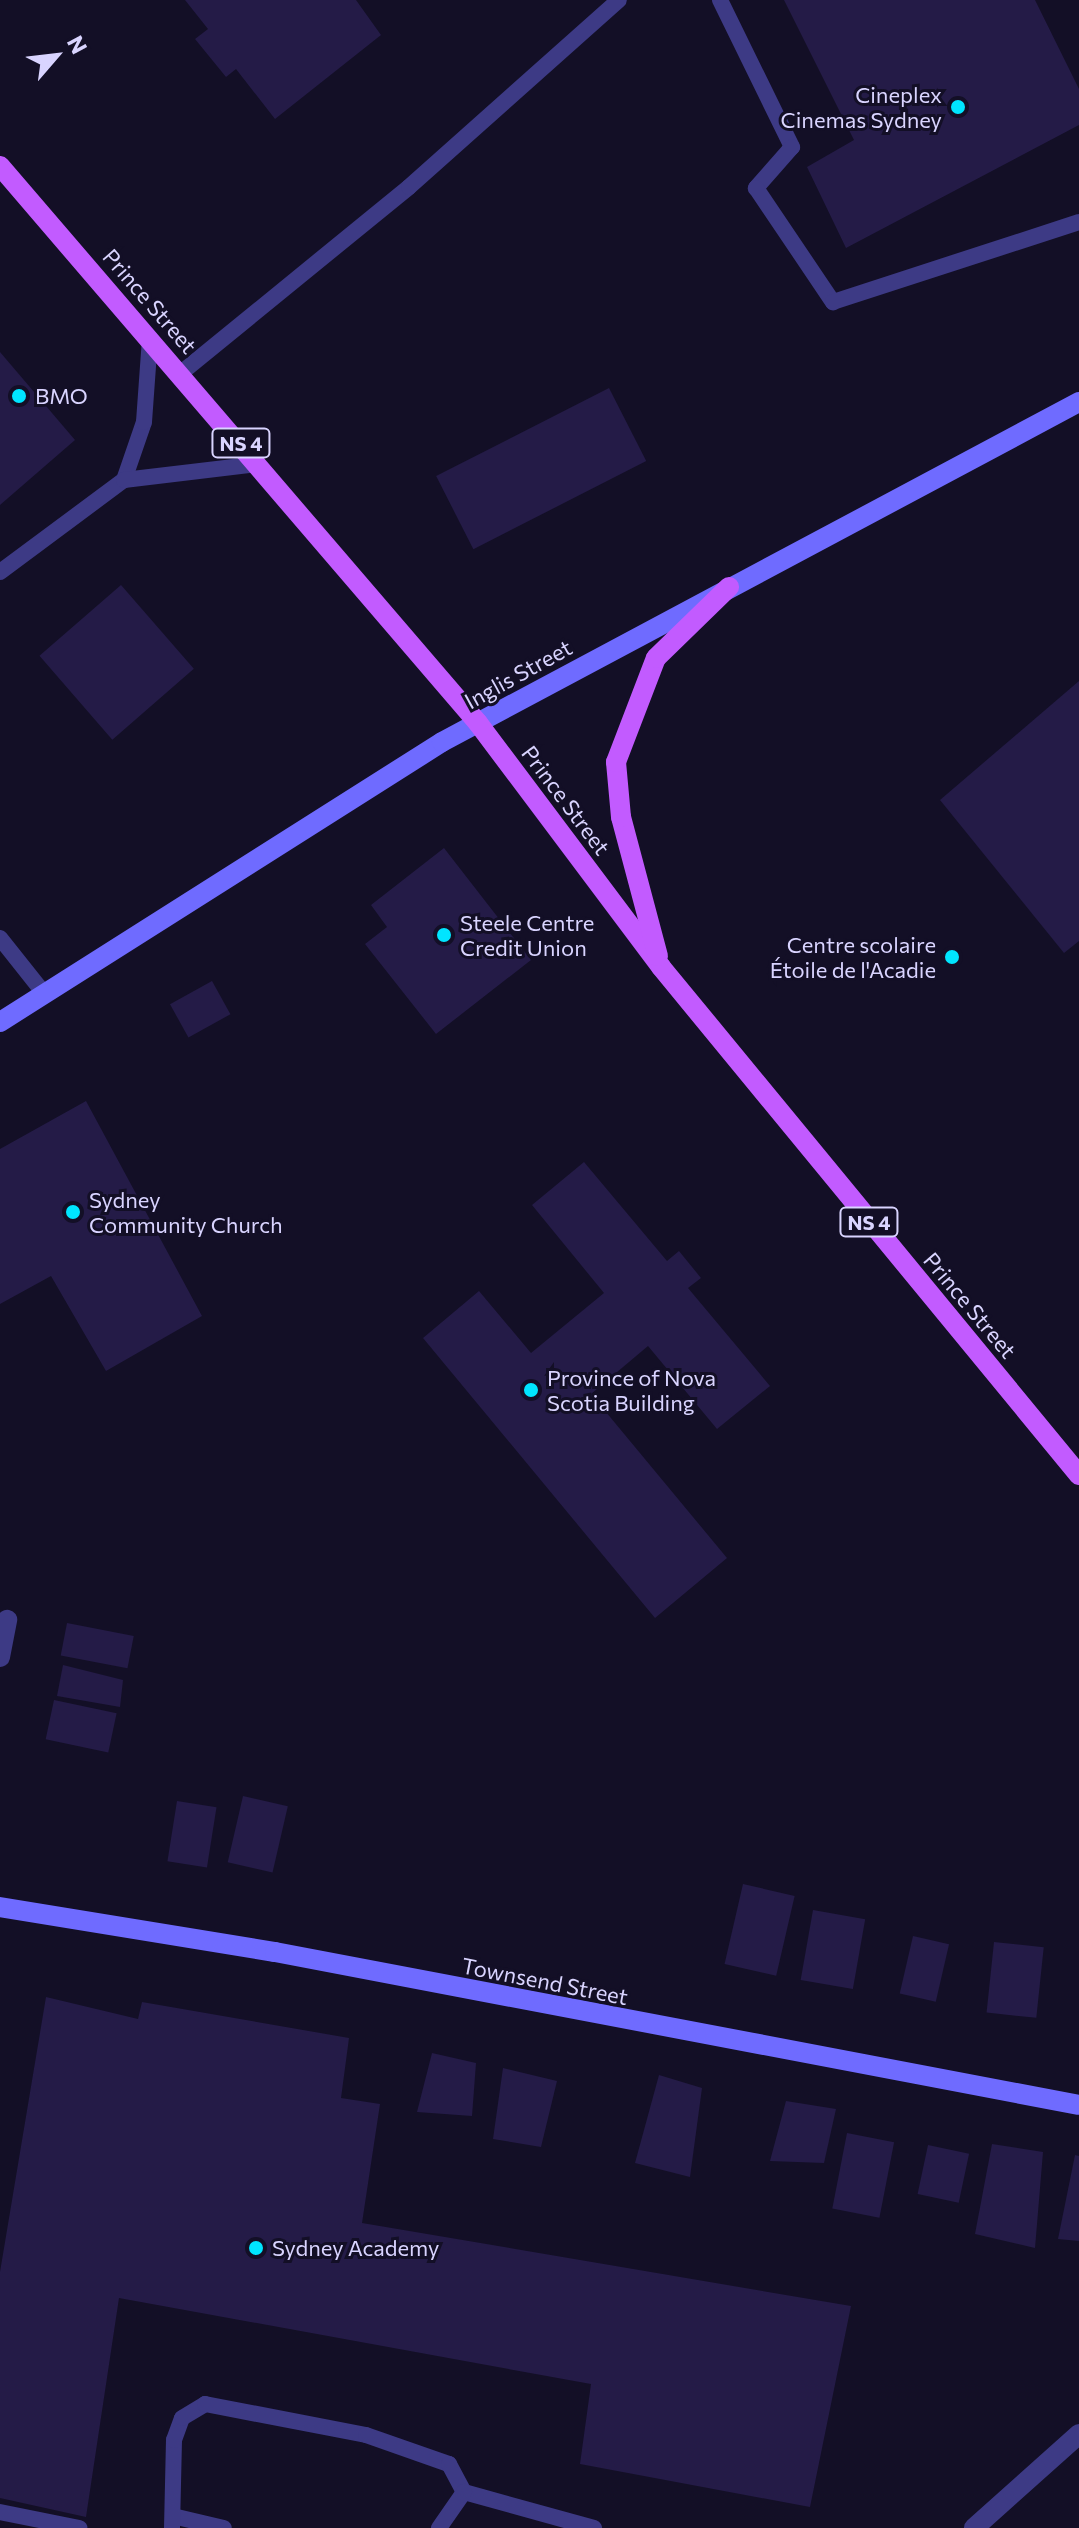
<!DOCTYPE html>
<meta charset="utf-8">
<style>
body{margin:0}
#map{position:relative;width:1079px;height:2528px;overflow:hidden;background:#130f26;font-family:Commissioner,sans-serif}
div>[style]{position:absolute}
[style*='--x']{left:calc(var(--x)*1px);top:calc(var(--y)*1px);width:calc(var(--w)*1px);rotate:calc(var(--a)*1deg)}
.building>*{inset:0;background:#241b47;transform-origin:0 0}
.lane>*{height:16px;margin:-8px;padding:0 8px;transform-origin:8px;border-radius:8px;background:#3d3a85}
.street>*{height:20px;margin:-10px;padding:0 10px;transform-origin:10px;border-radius:10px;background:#3d3a85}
.secondary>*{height:20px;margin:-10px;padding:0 10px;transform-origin:10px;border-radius:10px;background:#6f6bff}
.primary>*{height:20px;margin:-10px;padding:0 10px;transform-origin:10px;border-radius:10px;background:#c25bff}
.dots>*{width:22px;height:22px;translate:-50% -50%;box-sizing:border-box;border:4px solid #130f26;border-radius:50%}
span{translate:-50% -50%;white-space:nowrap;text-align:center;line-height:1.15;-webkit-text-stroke:6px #130f26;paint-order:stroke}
.shield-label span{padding:2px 6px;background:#130f26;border:2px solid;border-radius:6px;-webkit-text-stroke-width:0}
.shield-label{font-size:20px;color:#d9d4ff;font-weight:700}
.poi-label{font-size:22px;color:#d9d4ff}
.right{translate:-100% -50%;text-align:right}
.left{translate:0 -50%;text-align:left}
.street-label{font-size:22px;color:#d9d4ff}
.north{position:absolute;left:16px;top:16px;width:80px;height:80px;-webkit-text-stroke:6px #130f26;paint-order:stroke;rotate:62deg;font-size:22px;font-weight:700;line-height:32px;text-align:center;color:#d9d4ff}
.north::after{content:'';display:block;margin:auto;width:28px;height:36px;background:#d9d4ff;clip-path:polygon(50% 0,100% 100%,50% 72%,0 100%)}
</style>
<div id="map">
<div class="building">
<i style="clip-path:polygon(185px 0,356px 0,381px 35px,275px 119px,236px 69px,226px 77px,195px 39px,208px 29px)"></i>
<i style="clip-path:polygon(784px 0,1035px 0,1079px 89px,1079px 125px,846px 248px,807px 167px,854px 140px)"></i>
<i style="clip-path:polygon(0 352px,75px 440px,0 505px)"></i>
<i style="left:609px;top:388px;width:82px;height:194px;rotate:63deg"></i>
<i style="left:121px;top:585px;width:111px;height:108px;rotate:49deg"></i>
<i style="clip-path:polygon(1079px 681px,1079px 941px,1064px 953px,940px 800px)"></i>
<i style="clip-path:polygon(444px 848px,531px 960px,436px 1034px,365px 944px,387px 927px,371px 905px)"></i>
<i style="left:212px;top:981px;width:38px;height:48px;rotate:61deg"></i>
<i style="clip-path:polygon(86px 1101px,202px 1316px,106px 1371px,51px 1276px,0 1304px,0 1149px)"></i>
<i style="clip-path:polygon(584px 1162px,667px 1261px,679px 1251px,701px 1278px,688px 1288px,770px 1386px,717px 1429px,648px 1346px,591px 1394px,727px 1558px,655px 1618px,423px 1338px,479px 1291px,531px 1353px,604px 1293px,532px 1205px)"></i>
<i style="left:67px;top:1623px;width:68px;height:33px;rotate:11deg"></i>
<i style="clip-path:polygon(63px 1665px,123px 1680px,120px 1707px,57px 1696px)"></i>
<i style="left:54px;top:1700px;width:64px;height:40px;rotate:12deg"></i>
<i style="left:243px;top:1796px;width:46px;height:68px;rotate:13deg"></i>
<i style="left:177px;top:1801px;width:40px;height:61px;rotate:9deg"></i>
<i style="left:743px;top:1884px;width:53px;height:82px;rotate:13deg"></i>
<i style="left:813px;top:1910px;width:53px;height:71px;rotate:10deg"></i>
<i style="left:913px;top:1936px;width:37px;height:59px;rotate:13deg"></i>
<i style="left:994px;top:1942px;width:50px;height:71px;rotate:6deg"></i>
<i style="clip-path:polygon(46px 1997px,138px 2019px,142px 2002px,349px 2038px,341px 2098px,380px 2104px,362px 2223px,851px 2306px,810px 2507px,580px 2464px,591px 2384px,119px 2298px,86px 2517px,0 2498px,0 2272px)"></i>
<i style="clip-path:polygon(432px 2053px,476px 2063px,472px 2116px,417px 2112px)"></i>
<i style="clip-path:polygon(503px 2068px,557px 2081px,541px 2147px,493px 2139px)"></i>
<i style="clip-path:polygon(659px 2075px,702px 2088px,690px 2177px,635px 2163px)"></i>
<i style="clip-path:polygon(786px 2101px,836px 2109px,824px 2163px,770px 2161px)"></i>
<i style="left:847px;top:2133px;width:48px;height:77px;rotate:11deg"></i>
<i style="clip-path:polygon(992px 2144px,1043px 2152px,1035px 2248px,975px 2234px)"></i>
<i style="left:928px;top:2145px;width:42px;height:50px;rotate:12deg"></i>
<i style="clip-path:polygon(1075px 2155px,1079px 2156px,1079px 2241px,1058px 2239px)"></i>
</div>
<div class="lane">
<i style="--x:720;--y:0;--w:164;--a:63.9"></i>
<i style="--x:792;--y:147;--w:55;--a:131.3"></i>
<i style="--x:756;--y:188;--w:138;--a:56"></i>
<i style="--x:833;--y:302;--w:259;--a:-18"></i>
<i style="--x:181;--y:373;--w:294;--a:-39.2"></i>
<i style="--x:409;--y:187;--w:281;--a:-41.7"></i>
<i style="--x:124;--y:480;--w:61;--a:-71"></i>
<i style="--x:144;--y:422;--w:84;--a:-85.9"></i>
<i style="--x:0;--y:572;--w:154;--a:-36.6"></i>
<i style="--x:124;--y:480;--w:135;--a:-6.8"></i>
<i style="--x:0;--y:938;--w:69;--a:51.5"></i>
<i style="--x:0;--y:2512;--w:81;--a:11.4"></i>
<i style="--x:177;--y:2517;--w:48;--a:13.2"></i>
<i style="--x:172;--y:2528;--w:88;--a:-88.7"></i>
<i style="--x:174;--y:2440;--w:23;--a:-70"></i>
<i style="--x:182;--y:2418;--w:27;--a:-31"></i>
<i style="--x:205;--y:2404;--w:164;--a:10.9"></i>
<i style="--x:366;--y:2435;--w:88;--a:19.3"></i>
<i style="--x:449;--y:2464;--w:32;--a:62"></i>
<i style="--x:464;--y:2492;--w:135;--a:15.5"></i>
<i style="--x:439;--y:2528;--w:44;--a:-55.2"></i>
</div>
<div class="street">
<i style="--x:0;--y:1657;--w:38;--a:-79"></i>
<i style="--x:974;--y:2528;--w:141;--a:-41.8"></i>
</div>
<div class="secondary">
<i style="--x:0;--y:1022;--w:523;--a:-32.35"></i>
<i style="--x:442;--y:742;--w:722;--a:-28.09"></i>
<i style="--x:0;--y:1907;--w:279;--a:9.3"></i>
<i style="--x:275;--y:1952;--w:818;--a:10.77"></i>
</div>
<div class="primary">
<i style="--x:0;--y:166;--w:734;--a:49.36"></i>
<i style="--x:478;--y:723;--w:305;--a:53.1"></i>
<i style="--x:661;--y:967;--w:658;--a:50.55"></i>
<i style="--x:658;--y:956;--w:144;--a:-104.9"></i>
<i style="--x:621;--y:817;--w:55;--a:-95.2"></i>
<i style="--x:616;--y:762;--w:111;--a:-69"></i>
<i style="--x:656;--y:658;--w:102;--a:-44.2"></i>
</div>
<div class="dots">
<i style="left:958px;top:107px;background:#00e5ff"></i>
<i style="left:19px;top:396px;background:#00e5ff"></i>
<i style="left:444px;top:935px;background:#00e5ff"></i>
<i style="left:952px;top:957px;background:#00e5ff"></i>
<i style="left:73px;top:1212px;background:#00e5ff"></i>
<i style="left:531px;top:1390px;background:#00e5ff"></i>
<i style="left:256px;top:2248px;background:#00e5ff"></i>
</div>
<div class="shield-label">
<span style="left:241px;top:443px">NS 4</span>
<span style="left:869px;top:1222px">NS 4</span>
</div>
<div class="poi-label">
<span class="right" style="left:942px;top:107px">Cineplex<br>Cinemas Sydney</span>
<span class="left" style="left:35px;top:396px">BMO</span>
<span class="left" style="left:460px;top:935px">Steele Centre<br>Credit Union</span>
<span class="right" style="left:936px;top:957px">Centre scolaire<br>Étoile de l'Acadie</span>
<span class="left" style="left:89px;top:1212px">Sydney<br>Community Church</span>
<span class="left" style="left:547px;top:1390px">Province of Nova<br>Scotia Building</span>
<span class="left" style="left:272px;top:2248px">Sydney Academy</span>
</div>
<div class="street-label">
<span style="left:150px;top:301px;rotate:49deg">Prince Street</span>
<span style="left:518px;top:674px;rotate:-29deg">Inglis Street</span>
<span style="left:566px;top:800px;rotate:53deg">Prince Street</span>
<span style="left:970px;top:1305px;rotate:50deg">Prince Street</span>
<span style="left:545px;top:1981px;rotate:11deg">Townsend Street</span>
</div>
<div class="north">N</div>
</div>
